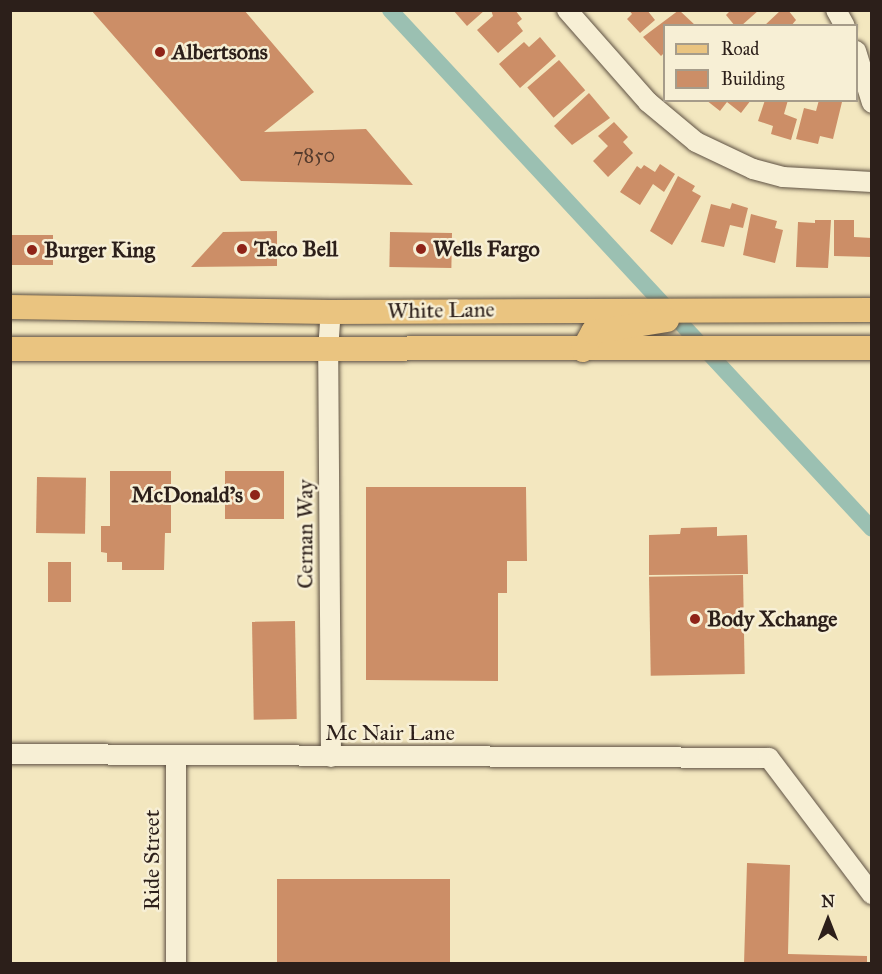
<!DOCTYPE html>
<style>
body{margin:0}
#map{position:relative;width:882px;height:974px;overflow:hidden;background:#f3e7bf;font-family:"IM FELL Great Primer",serif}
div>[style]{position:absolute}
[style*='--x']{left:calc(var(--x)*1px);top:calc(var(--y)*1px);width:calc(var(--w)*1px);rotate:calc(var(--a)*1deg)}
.canal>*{height:16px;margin:-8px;padding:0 8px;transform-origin:8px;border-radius:8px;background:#9bc0b2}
.building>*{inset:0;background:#cc8e67;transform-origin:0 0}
.roads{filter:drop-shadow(0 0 2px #5e5143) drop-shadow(0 0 2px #5e5143)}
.minor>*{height:20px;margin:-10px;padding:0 10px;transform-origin:10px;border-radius:10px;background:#f7efd5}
.major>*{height:24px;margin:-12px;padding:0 12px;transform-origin:12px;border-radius:12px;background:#eac480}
.dots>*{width:16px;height:16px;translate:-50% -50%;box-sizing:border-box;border:3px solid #f7efd5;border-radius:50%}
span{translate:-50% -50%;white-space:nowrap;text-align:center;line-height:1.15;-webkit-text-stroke:5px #f7efd5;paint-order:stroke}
.number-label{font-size:20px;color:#543b2d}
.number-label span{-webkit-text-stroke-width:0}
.poi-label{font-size:22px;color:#2c1f1a;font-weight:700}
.left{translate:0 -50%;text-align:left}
.right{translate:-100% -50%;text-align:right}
.street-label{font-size:22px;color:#2c1f1a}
.frame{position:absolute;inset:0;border:12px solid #2c1f1a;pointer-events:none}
.legend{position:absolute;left:663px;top:24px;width:195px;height:78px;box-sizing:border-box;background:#f7efd5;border:2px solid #a69c8a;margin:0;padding:8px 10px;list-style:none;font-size:18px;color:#2c1f1a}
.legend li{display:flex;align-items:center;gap:12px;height:30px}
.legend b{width:30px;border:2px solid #a69c8a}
.north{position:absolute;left:798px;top:890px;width:60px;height:60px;-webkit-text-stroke:4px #f7efd5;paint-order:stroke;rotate:0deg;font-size:16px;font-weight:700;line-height:24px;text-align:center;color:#2c1f1a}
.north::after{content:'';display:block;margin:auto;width:21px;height:27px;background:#2c1f1a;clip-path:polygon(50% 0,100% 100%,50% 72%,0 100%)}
</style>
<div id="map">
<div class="canal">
<i style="--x:390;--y:10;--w:708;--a:47.12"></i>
</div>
<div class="building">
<i style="clip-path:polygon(91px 10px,244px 10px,314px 92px,264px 132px,366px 129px,413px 185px,241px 181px)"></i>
<i style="clip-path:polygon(453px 10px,485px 10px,467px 26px)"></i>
<i style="clip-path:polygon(491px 10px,515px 10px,522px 19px,517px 23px,523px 31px,498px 53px,477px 30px,493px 16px)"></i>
<i style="clip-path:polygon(629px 10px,647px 10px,655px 20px,640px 33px,627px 19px,632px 14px)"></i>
<i style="clip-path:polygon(679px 10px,696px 26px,664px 26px,664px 53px,661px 56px,643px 37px)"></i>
<i style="clip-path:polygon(731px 10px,759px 10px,741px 26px,735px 26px,726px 15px)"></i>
<i style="clip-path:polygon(781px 10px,788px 10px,796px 20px,791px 26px,764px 26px)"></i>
<i style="clip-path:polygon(540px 37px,556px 56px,520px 88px,499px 64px,524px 42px,529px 47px)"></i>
<i style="left:559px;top:60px;width:40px;height:42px;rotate:49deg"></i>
<i style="clip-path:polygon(589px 93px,610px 118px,572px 145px,554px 126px)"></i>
<i style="clip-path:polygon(706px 100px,751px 100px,741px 113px,727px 102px,720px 111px)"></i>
<i style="clip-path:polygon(765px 100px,788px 100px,784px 114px,797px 119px,791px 140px,771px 134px,773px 126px,758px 121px)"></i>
<i style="clip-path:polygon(819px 100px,842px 102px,833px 139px,820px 136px,818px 144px,796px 139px,804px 108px,816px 111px)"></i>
<i style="clip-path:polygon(614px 122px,628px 137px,623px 142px,633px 153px,608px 177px,593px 161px,608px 146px,598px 136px)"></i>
<i style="clip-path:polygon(660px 164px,675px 174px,664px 192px,653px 184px,640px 205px,620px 192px,637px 166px,641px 169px,644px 165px,655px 172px)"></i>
<i style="clip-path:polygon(678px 176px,695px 186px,692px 191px,701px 196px,672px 245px,650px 231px)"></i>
<i style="clip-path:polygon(732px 203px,748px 208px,743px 228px,730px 225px,724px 247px,701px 242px,711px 204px,730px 209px)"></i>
<i style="clip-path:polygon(751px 214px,777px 221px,775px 228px,783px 230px,775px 263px,743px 255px)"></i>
<i style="clip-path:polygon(815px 220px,831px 220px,828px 268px,796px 267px,798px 222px,815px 223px)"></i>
<i style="clip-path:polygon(834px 220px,854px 220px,854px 237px,872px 238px,872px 257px,834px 256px)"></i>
<i style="clip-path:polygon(277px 231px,277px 266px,191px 267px,223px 232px)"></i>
<i style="left:390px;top:232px;width:62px;height:35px;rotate:1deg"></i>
<i style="left:10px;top:235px;width:43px;height:30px"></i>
<i style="clip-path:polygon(110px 471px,171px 471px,171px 533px,165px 533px,164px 570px,122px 570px,122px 562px,107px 562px,107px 553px,101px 552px,101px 526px,110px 526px)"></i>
<i style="left:225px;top:471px;width:59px;height:48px"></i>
<i style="left:37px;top:477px;width:49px;height:56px;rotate:1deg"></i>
<i style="clip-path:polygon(366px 487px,526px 487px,527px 561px,507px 561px,507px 593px,498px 593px,498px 681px,366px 680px)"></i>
<i style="clip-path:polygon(717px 527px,717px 536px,747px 535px,748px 574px,649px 575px,649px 535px,680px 534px,681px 528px)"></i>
<i style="left:71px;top:562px;width:40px;height:23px;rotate:90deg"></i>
<i style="left:743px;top:575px;width:99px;height:94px;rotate:89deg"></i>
<i style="left:295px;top:621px;width:98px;height:43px;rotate:89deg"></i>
<i style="clip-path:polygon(747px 863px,790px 865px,788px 954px,867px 956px,867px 964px,744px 964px)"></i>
<i style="left:450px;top:879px;width:85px;height:173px;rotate:90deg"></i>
</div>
<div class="roads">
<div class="minor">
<i style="--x:567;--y:10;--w:123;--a:48.6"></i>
<i style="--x:648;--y:102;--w:62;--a:39.8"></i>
<i style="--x:696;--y:142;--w:63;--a:25.3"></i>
<i style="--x:753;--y:169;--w:31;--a:15"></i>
<i style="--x:783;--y:177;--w:89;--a:3.2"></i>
<i style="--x:836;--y:10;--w:18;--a:61"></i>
<i style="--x:856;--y:51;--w:54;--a:72.9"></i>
<i style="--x:10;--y:754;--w:759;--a:0.3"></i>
<i style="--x:769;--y:758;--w:171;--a:52.9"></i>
<i style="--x:176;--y:756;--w:208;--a:90"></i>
<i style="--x:331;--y:757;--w:406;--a:-90.4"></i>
<i style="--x:328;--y:351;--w:39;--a:-86"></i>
</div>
<div class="major">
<i style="--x:10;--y:307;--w:321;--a:0.9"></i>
<i style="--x:331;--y:312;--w:541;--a:-0.21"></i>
<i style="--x:10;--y:349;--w:862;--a:-0.07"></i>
<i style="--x:583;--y:350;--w:21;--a:-61"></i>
<i style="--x:593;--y:332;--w:75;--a:-9.2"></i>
</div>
</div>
<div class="dots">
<i style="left:160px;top:52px;background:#8f2418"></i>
<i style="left:242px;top:249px;background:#8f2418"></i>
<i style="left:421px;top:249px;background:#8f2418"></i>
<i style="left:32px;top:250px;background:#8f2418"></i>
<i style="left:255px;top:495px;background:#8f2418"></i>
<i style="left:695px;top:619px;background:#8f2418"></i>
</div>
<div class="number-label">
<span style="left:314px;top:155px">7850</span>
</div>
<div class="poi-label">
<span class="left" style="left:172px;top:52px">Albertsons</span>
<span class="left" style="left:254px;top:249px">Taco Bell</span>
<span class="left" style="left:433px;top:249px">Wells Fargo</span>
<span class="left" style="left:44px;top:250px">Burger King</span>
<span class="right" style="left:243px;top:495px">McDonald's</span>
<span class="left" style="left:707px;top:619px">Body Xchange</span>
</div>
<div class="street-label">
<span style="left:441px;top:310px;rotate:-1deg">White Lane</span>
<span style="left:305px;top:534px;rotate:-90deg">Cernan Way</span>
<span style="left:390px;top:733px">Mc Nair Lane</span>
<span style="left:152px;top:860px;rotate:-90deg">Ride Street</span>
</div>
<div class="frame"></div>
<ul class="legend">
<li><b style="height:8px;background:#eac480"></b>Road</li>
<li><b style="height:16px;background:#cc8e67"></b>Building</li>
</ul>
<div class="north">N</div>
</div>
